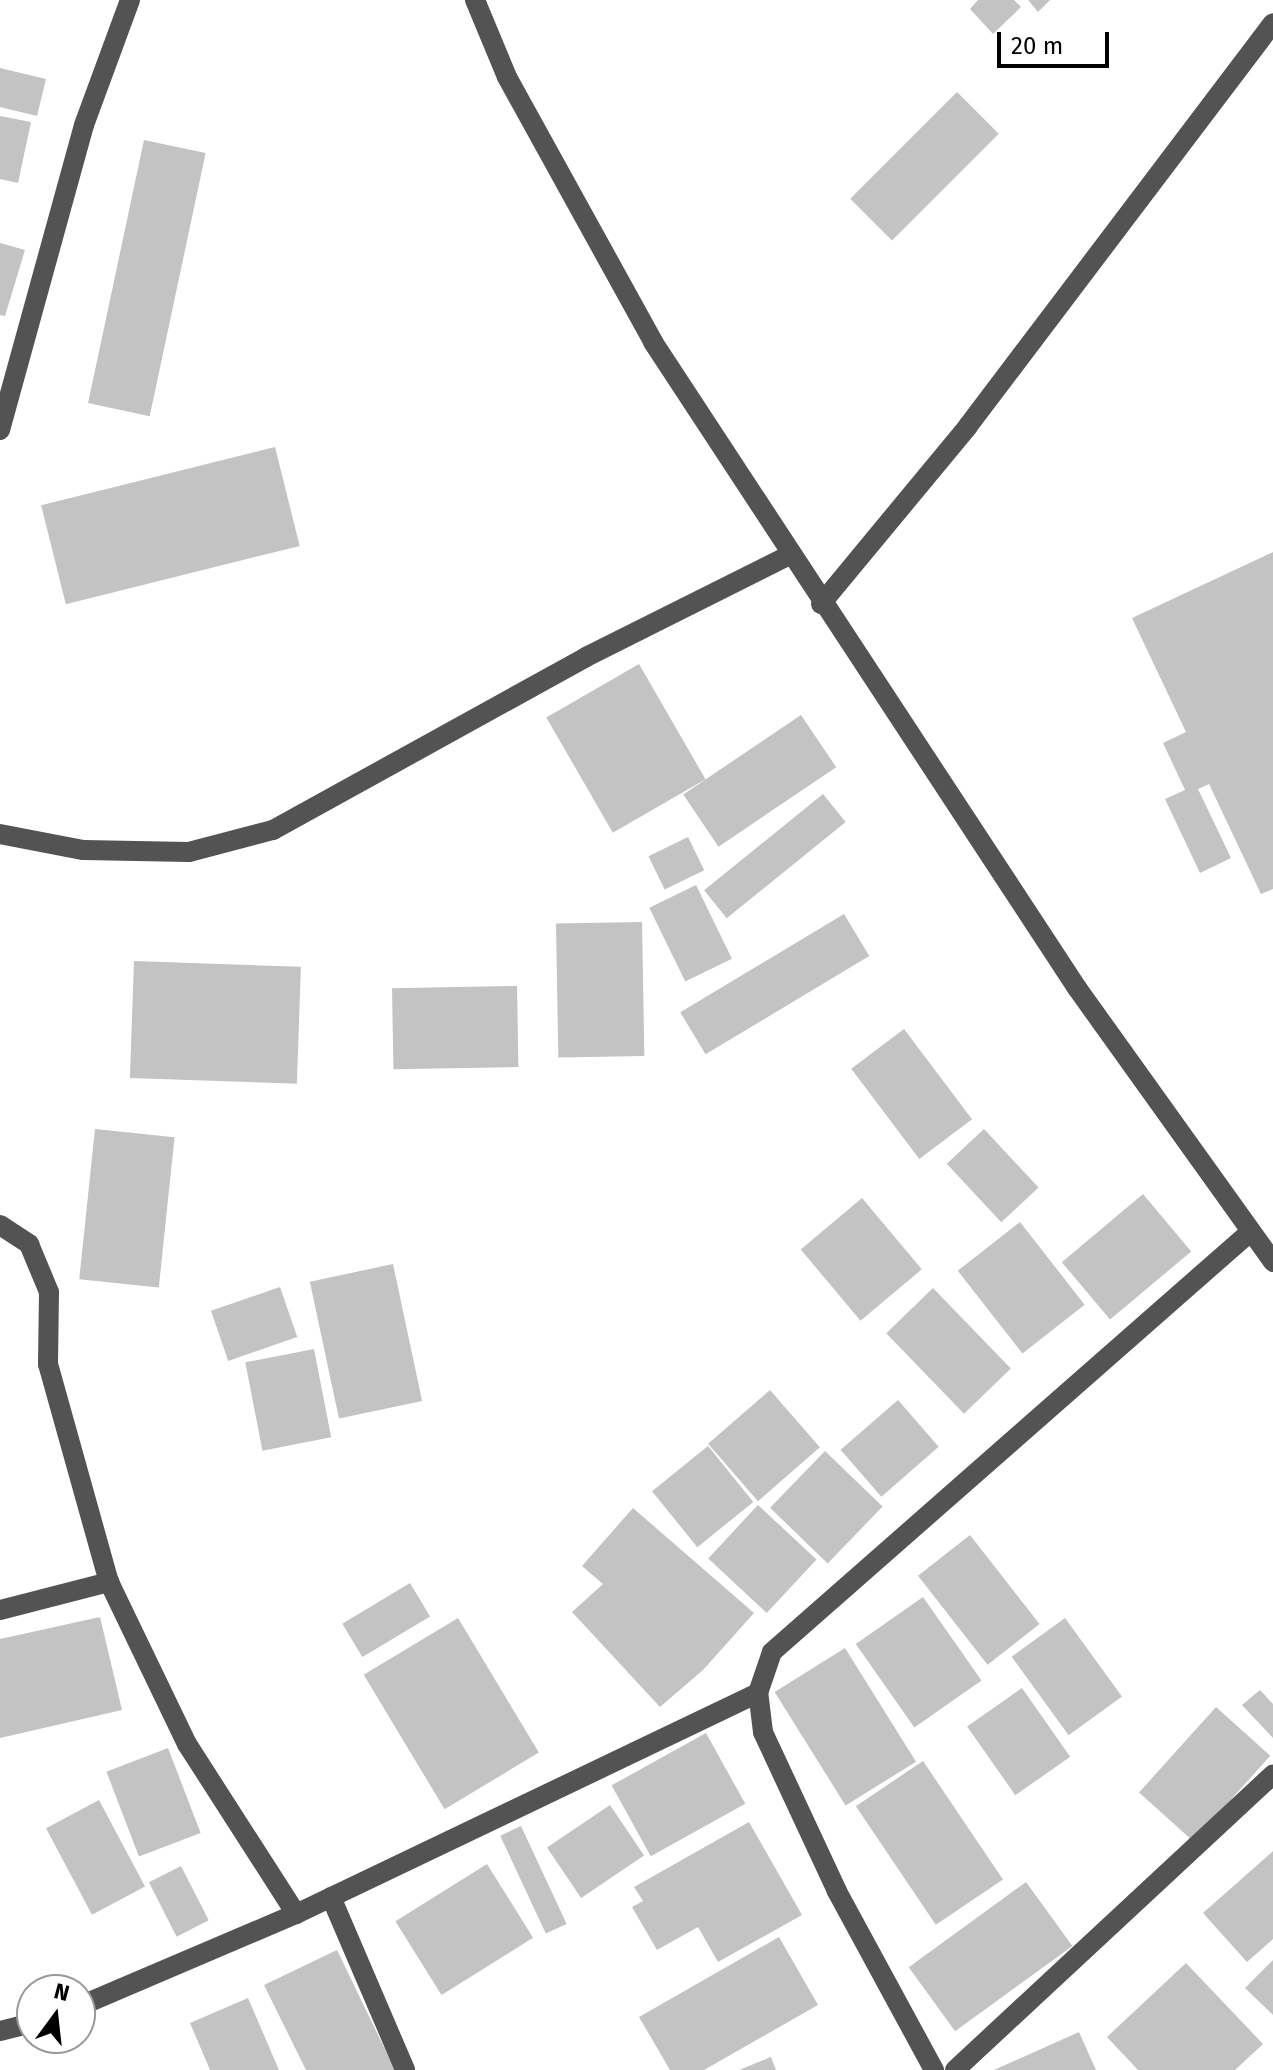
<!DOCTYPE html>
<style>
body{margin:0}
#map{position:relative;width:1273px;height:2070px;overflow:hidden;background:#fff;font-family:"Fira Sans",sans-serif}
div>[style]{position:absolute}
[style*='--x']{left:calc(var(--x)*1px);top:calc(var(--y)*1px);width:calc(var(--w)*1px);rotate:calc(var(--a)*1deg)}
.building>*{inset:0;background:#c3c3c3;transform-origin:0 0}
.minor>*{height:20px;margin:-10px;padding:0 10px;transform-origin:10px;border-radius:10px;background:#535353}
span{translate:-50% -50%;white-space:nowrap;text-align:center;line-height:1.15;-webkit-text-stroke:7px #fff;paint-order:stroke}
.north{position:absolute;left:16px;top:1974px;width:80px;height:80px;box-sizing:border-box;background:#fff;border:2px solid #999;border-radius:50%;rotate:15deg;font-size:22px;font-weight:700;line-height:32px;text-align:center;color:#000}
.north::after{content:'';display:block;margin:auto;width:28px;height:36px;background:#000;clip-path:polygon(50% 0,100% 100%,50% 72%,0 100%)}
.scale{position:absolute;left:997px;top:32px;width:112px;height:36px;box-sizing:border-box;border:4px solid #000;border-top:0;padding-left:10px;font-size:24px;line-height:28px;white-space:nowrap;color:#000;-webkit-text-stroke:6px #fff;paint-order:stroke}
</style>
<div id="map">
<div class="building">
<i style="clip-path:polygon(978px 0,1014px 0,1021px 7px,993px 34px,970px 9px)"></i>
<i style="clip-path:polygon(1028px 0,1050px 0,1038px 12px)"></i>
<i style="clip-path:polygon(0 68px,46px 79px,37px 116px,0 107px)"></i>
<i style="left:957px;top:92px;width:59px;height:151px;rotate:45deg"></i>
<i style="clip-path:polygon(0 116px,31px 122px,18px 183px,0 179px)"></i>
<i style="left:144px;top:140px;width:63px;height:269px;rotate:12deg"></i>
<i style="clip-path:polygon(0 243px,25px 250px,5px 316px,0 315px)"></i>
<i style="left:275px;top:447px;width:102px;height:241px;rotate:76deg"></i>
<i style="clip-path:polygon(1273px 552px,1273px 889px,1261px 894px,1209px 784px,1198px 789px,1231px 858px,1200px 873px,1165px 799px,1185px 790px,1163px 743px,1186px 732px,1132px 618px)"></i>
<i style="left:639px;top:664px;width:133px;height:107px;rotate:60deg"></i>
<i style="left:801px;top:715px;width:63px;height:142px;rotate:56deg"></i>
<i style="left:823px;top:794px;width:36px;height:153px;rotate:51deg"></i>
<i style="left:688px;top:837px;width:37px;height:44px;rotate:64deg"></i>
<i style="left:696px;top:885px;width:82px;height:52px;rotate:64deg"></i>
<i style="left:844px;top:914px;width:49px;height:191px;rotate:59deg"></i>
<i style="left:642px;top:922px;width:134px;height:86px;rotate:89deg"></i>
<i style="left:134px;top:961px;width:167px;height:117px;rotate:2deg"></i>
<i style="left:517px;top:986px;width:81px;height:125px;rotate:89deg"></i>
<i style="left:904px;top:1029px;width:113px;height:66px;rotate:53deg"></i>
<i style="left:95px;top:1129px;width:80px;height:151px;rotate:6deg"></i>
<i style="left:984px;top:1129px;width:80px;height:51px;rotate:47deg"></i>
<i style="left:1143px;top:1194px;width:75px;height:106px;rotate:50deg"></i>
<i style="left:862px;top:1198px;width:93px;height:80px;rotate:50deg"></i>
<i style="left:1020px;top:1222px;width:105px;height:79px;rotate:52deg"></i>
<i style="left:393px;top:1264px;width:140px;height:85px;rotate:78deg"></i>
<i style="left:280px;top:1287px;width:53px;height:73px;rotate:71deg"></i>
<i style="left:933px;top:1288px;width:112px;height:65px;rotate:46deg"></i>
<i style="left:314px;top:1349px;width:90px;height:70px;rotate:79deg"></i>
<i style="left:770px;top:1390px;width:76px;height:82px;rotate:49deg"></i>
<i style="left:898px;top:1400px;width:62px;height:76px;rotate:49deg"></i>
<i style="left:708px;top:1446px;width:72px;height:72px;rotate:51deg"></i>
<i style="left:825px;top:1451px;width:80px;height:79px;rotate:44deg"></i>
<i style="left:758px;top:1505px;width:80px;height:73px;rotate:43deg"></i>
<i style="clip-path:polygon(633px 1508px,754px 1613px,703px 1670px,660px 1707px,572px 1612px,603px 1584px,582px 1566px)"></i>
<i style="left:970px;top:1535px;width:113px;height:66px;rotate:52deg"></i>
<i style="left:410px;top:1583px;width:39px;height:79px;rotate:59deg"></i>
<i style="left:923px;top:1597px;width:102px;height:82px;rotate:55deg"></i>
<i style="clip-path:polygon(100px 1617px,122px 1710px,0 1738px,0 1639px)"></i>
<i style="left:458px;top:1618px;width:157px;height:110px;rotate:59deg"></i>
<i style="left:1065px;top:1618px;width:97px;height:66px;rotate:54deg"></i>
<i style="left:845px;top:1648px;width:134px;height:83px;rotate:58deg"></i>
<i style="left:1022px;top:1688px;width:84px;height:67px;rotate:55deg"></i>
<i style="clip-path:polygon(1260px 1690px,1273px 1704px,1273px 1738px,1242px 1705px)"></i>
<i style="left:1216px;top:1707px;width:73px;height:115px;rotate:42deg"></i>
<i style="left:706px;top:1733px;width:81px;height:108px;rotate:61deg"></i>
<i style="left:168px;top:1748px;width:91px;height:66px;rotate:69deg"></i>
<i style="left:923px;top:1761px;width:143px;height:81px;rotate:56deg"></i>
<i style="left:99px;top:1800px;width:98px;height:60px;rotate:62deg"></i>
<i style="left:610px;top:1805px;width:61px;height:76px;rotate:56deg"></i>
<i style="clip-path:polygon(749px 1822px,802px 1915px,718px 1962px,698px 1927px,657px 1950px,632px 1907px,643px 1901px,634px 1887px)"></i>
<i style="left:521px;top:1826px;width:108px;height:23px;rotate:65deg"></i>
<i style="clip-path:polygon(1273px 1851px,1273px 1939px,1247px 1962px,1203px 1913px)"></i>
<i style="left:487px;top:1864px;width:87px;height:108px;rotate:58deg"></i>
<i style="left:181px;top:1866px;width:61px;height:36px;rotate:63deg"></i>
<i style="left:1026px;top:1882px;width:79px;height:145px;rotate:54deg"></i>
<i style="clip-path:polygon(779px 1937px,818px 2005px,704px 2070px,670px 2070px,639px 2017px)"></i>
<i style="clip-path:polygon(337px 1950px,395px 2070px,306px 2070px,264px 1985px)"></i>
<i style="clip-path:polygon(1273px 1960px,1273px 2015px,1245px 1988px)"></i>
<i style="clip-path:polygon(1186px 1963px,1263px 2044px,1235px 2070px,1138px 2070px,1107px 2037px)"></i>
<i style="clip-path:polygon(248px 1998px,279px 2070px,210px 2070px,190px 2023px)"></i>
<i style="clip-path:polygon(1079px 2032px,1096px 2070px,994px 2070px)"></i>
<i style="clip-path:polygon(771px 2057px,776px 2070px,739px 2070px)"></i>
</div>
<div class="minor">
<i style="--x:475;--y:0;--w:83;--a:67.4"></i>
<i style="--x:507;--y:77;--w:303;--a:61.1"></i>
<i style="--x:653;--y:342;--w:773;--a:56.72"></i>
<i style="--x:1077;--y:988;--w:337;--a:54.4"></i>
<i style="--x:0;--y:430;--w:316;--a:-74.6"></i>
<i style="--x:84;--y:125;--w:133;--a:-69.8"></i>
<i style="--x:821;--y:604;--w:231;--a:-50.4"></i>
<i style="--x:968;--y:426;--w:505;--a:-52.88"></i>
<i style="--x:0;--y:834;--w:85;--a:10.9"></i>
<i style="--x:83;--y:850;--w:106;--a:1.1"></i>
<i style="--x:189;--y:852;--w:87;--a:-14.7"></i>
<i style="--x:273;--y:830;--w:358;--a:-28.9"></i>
<i style="--x:586;--y:657;--w:228;--a:-26.6"></i>
<i style="--x:0;--y:1225;--w:35;--a:33"></i>
<i style="--x:29;--y:1244;--w:52;--a:67.4"></i>
<i style="--x:49;--y:1292;--w:72;--a:90.8"></i>
<i style="--x:48;--y:1364;--w:226;--a:74.4"></i>
<i style="--x:109;--y:1582;--w:180;--a:64.3"></i>
<i style="--x:187;--y:1744;--w:202;--a:57.3"></i>
<i style="--x:0;--y:1610;--w:113;--a:-14.4"></i>
<i style="--x:331;--y:1897;--w:188;--a:66.8"></i>
<i style="--x:80;--y:2006;--w:235;--a:-23.1"></i>
<i style="--x:296;--y:1914;--w:512;--a:-25.56"></i>
<i style="--x:0;--y:2031;--w:33;--a:-14"></i>
<i style="--x:934;--y:2070;--w:204;--a:-118.5"></i>
<i style="--x:837;--y:1891;--w:175;--a:-115"></i>
<i style="--x:763;--y:1732;--w:39;--a:-97"></i>
<i style="--x:758;--y:1693;--w:43;--a:-71.1"></i>
<i style="--x:772;--y:1652;--w:635;--a:-41.3"></i>
<i style="--x:955;--y:2070;--w:434;--a:-42.9"></i>
</div>
<div class="north">N</div>
<div class="scale">20 m</div>
</div>
